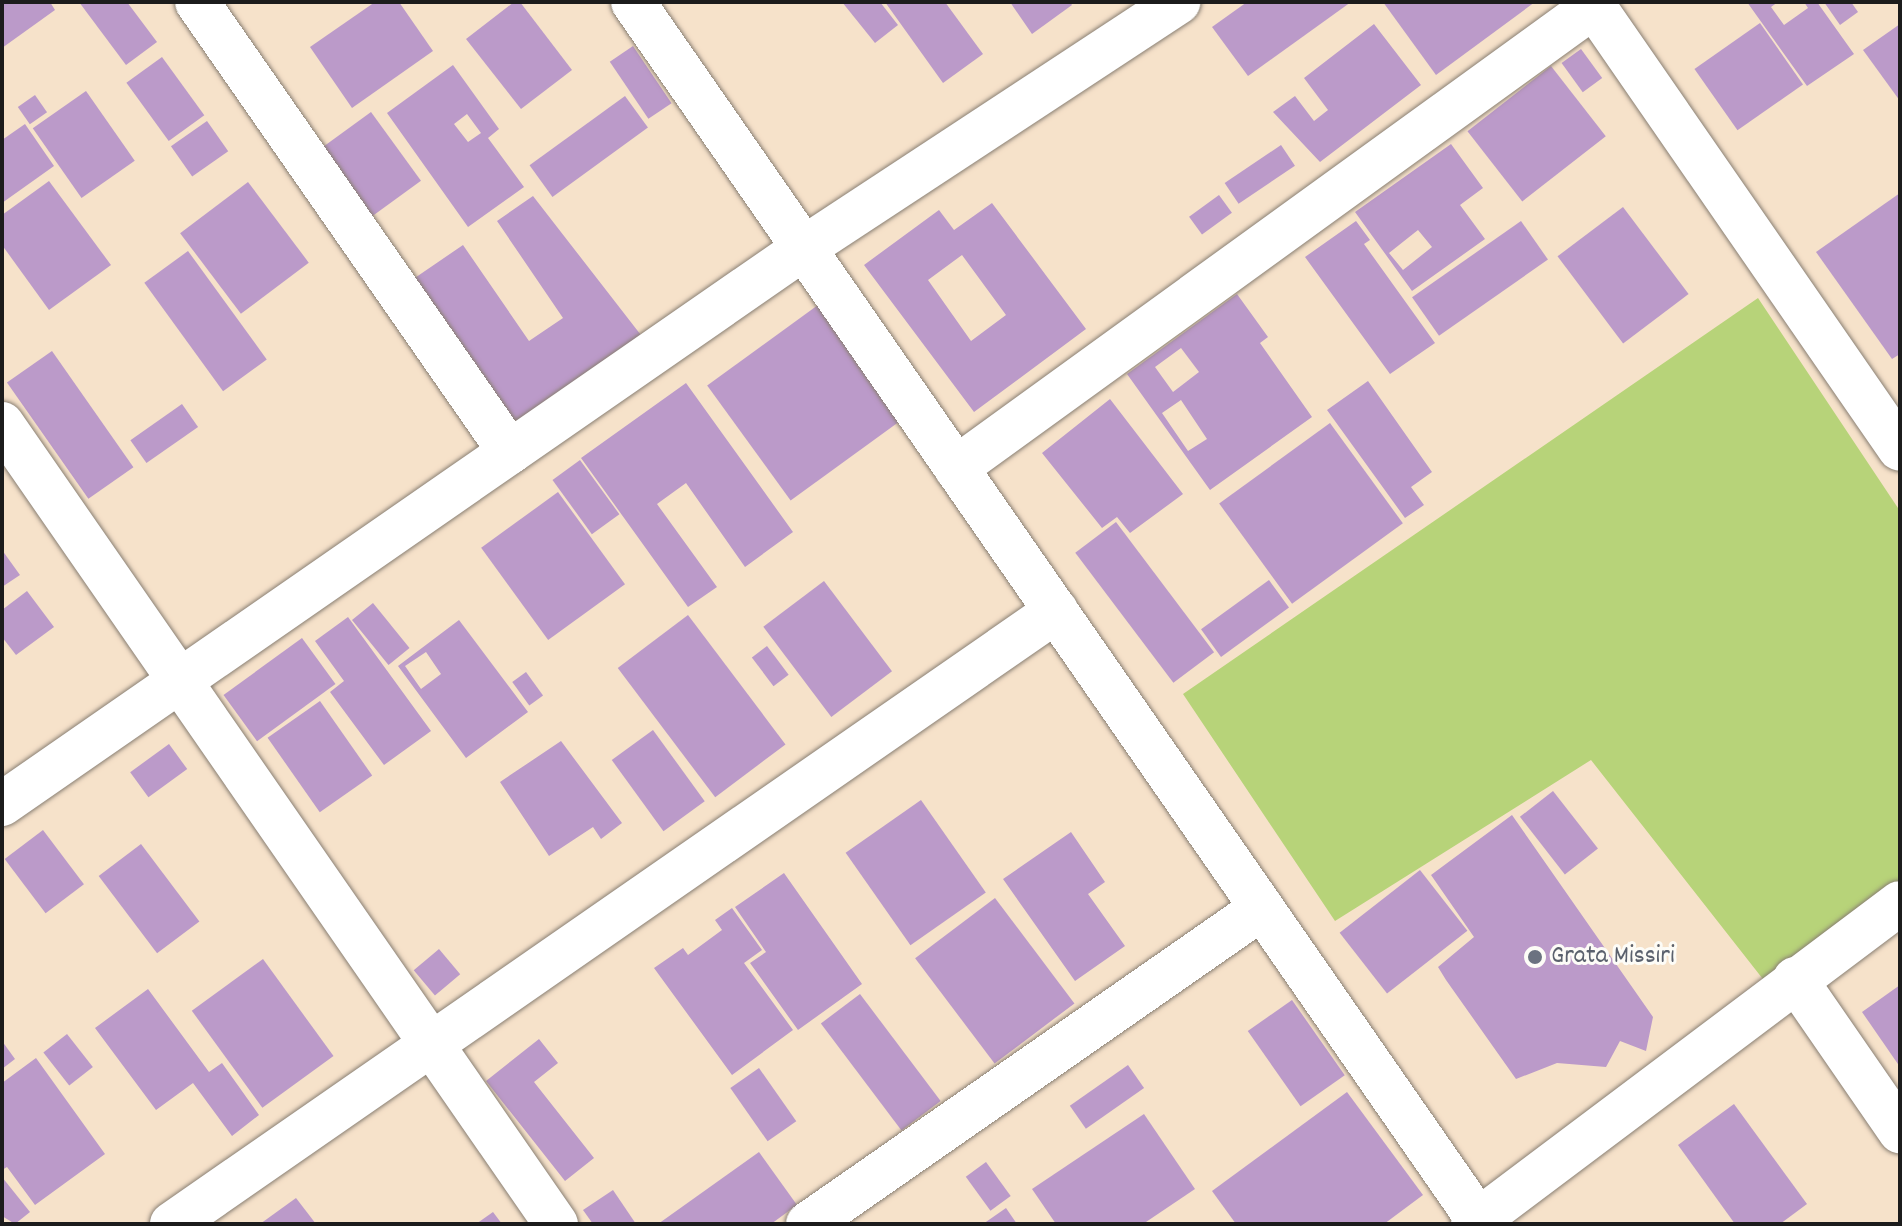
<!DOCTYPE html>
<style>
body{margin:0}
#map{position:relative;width:1902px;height:1226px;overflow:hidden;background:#f6e2ca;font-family:Dekko,sans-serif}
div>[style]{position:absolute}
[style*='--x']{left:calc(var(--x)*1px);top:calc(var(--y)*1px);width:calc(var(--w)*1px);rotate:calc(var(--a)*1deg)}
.green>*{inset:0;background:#b7d379}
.building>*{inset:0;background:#bb9ac9;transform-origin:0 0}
.roads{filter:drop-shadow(0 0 2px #897f73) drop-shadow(0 0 2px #897f73)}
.street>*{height:44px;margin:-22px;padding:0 22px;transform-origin:22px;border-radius:22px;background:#fff}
.dots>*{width:22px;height:22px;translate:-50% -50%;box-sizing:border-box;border:4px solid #fdfcf7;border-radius:50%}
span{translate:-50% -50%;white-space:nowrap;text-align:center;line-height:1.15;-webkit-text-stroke:6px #fdfcf7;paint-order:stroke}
.worship-label{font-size:26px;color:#5b616d}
.left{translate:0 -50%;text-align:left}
.frame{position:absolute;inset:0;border:4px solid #1c1c1c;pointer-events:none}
</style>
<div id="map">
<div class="green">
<i style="clip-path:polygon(1758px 298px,1900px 511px,1900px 888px,1766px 983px,1591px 760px,1335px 921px,1183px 694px)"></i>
</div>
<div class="building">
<i style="clip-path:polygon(2px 2px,50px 2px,55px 10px,2px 48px)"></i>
<i style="clip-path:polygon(79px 2px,127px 2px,157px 42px,126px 65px)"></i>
<i style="clip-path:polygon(375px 2px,399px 2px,433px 51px,352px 108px,310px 47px)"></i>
<i style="clip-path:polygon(514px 2px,520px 2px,572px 70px,521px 109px,466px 39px)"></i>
<i style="clip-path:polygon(842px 2px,880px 2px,898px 25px,875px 43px)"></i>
<i style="clip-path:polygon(885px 2px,945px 2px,983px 54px,943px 83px)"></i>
<i style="clip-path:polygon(1010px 2px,1070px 2px,1072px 5px,1032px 34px)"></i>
<i style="clip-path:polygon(1247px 2px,1351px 2px,1248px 76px,1212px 27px)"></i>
<i style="clip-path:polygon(1383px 2px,1535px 2px,1436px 75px)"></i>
<i style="clip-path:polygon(1747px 2px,1778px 2px,1771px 7px,1784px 25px,1808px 8px,1804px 2px,1817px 2px,1854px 54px,1807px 86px)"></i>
<i style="clip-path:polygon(1824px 2px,1851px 2px,1858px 12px,1840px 25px)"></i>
<i style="left:1760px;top:23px;width:75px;height:80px;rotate:55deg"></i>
<i style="clip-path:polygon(1374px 24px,1421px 85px,1320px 162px,1273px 112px,1295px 96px,1314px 121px,1328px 110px,1304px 78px)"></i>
<i style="clip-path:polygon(1900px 24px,1900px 101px,1863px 50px)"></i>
<i style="left:633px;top:46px;width:69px;height:28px;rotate:56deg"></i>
<i style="left:1581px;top:49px;width:36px;height:24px;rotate:54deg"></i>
<i style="left:162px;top:57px;width:72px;height:44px;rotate:54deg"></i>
<i style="clip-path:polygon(evenodd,453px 65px,499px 129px,488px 138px,524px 187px,468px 227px,387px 113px,453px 65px,467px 114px,481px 133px,468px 142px,454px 124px,467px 114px)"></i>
<i style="left:1551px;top:66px;width:89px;height:106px;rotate:52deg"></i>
<i style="left:86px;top:91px;width:85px;height:65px;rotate:55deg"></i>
<i style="left:35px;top:95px;width:21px;height:21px;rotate:55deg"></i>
<i style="left:625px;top:96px;width:39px;height:118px;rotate:54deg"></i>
<i style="left:371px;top:112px;width:85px;height:62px;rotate:54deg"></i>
<i style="left:207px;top:121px;width:37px;height:44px;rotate:55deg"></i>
<i style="clip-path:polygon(25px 124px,54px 166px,2px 203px,2px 140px)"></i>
<i style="clip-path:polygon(evenodd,1451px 144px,1483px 188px,1460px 205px,1485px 239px,1412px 291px,1355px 212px,1451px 144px,1418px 230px,1432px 247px,1403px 270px,1389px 253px,1418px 230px)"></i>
<i style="left:1281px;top:145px;width:25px;height:68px;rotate:56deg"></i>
<i style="clip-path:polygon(49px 181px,111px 265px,49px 310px,2px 245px,2px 215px)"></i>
<i style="left:248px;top:182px;width:101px;height:85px;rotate:53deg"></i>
<i style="clip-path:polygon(1900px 193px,1900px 354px,1892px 359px,1816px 252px)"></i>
<i style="left:1219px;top:195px;width:22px;height:37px;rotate:54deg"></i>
<i style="clip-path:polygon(533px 196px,644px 339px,512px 431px,406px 284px,463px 245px,529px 341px,563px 318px,497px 221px)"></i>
<i style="clip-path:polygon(evenodd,992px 203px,1086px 329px,974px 412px,864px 265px,939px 210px,954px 230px,992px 203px,962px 255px,1006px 315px,971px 341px,928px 280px,962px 255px)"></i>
<i style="left:1623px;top:207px;width:109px;height:82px;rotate:53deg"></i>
<i style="clip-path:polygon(1356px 221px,1370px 240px,1364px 244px,1435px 343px,1390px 374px,1305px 257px)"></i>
<i style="left:1521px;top:221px;width:47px;height:133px;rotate:55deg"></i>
<i style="left:188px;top:251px;width:134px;height:54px;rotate:54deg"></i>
<i style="clip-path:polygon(evenodd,1237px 294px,1268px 337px,1260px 343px,1312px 417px,1210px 490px,1127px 374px,1237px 294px,1181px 348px,1199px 372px,1173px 392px,1155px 367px,1181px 348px,1237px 294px,1181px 400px,1207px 439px,1188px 451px,1162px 413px,1181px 400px)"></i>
<i style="left:818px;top:305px;width:142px;height:137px;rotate:54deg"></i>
<i style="left:52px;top:351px;width:142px;height:55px;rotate:55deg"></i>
<i style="clip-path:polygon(1368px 381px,1432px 472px,1411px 487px,1424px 505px,1405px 518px,1327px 410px)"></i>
<i style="clip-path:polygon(686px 383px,793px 532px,745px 567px,686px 483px,657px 504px,717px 587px,688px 607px,581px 458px)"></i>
<i style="clip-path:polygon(1110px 399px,1183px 494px,1130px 533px,1117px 517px,1102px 528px,1042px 453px)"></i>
<i style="left:182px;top:404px;width:28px;height:63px;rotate:55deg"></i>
<i style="left:1330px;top:423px;width:124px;height:137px;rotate:54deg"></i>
<i style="left:580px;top:460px;width:67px;height:34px;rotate:54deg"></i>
<i style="left:558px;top:492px;width:114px;height:95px;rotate:54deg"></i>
<i style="left:1116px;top:522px;width:163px;height:51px;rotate:53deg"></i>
<i style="clip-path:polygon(2px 550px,20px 575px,2px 587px)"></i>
<i style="left:1269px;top:580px;width:34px;height:84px;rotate:54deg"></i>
<i style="left:824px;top:581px;width:113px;height:76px;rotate:53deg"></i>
<i style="clip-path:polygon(27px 591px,54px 627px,16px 655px,2px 637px,2px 610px)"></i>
<i style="left:373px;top:603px;width:58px;height:27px;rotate:51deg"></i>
<i style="left:688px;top:615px;width:162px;height:88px;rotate:53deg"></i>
<i style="clip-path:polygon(348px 617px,431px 731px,384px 765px,330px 692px,344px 681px,315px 641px)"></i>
<i style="clip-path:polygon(evenodd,459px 620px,528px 712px,466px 758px,398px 666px,459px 620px,426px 652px,441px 674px,421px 689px,405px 666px,426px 652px)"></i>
<i style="left:302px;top:638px;width:57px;height:97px;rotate:54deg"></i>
<i style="left:767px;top:646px;width:36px;height:19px;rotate:53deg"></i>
<i style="left:526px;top:672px;width:29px;height:17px;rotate:54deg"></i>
<i style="left:320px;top:701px;width:91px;height:64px;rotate:55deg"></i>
<i style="left:653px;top:730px;width:88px;height:51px;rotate:54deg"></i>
<i style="clip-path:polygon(561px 741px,622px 823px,601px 839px,593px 827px,549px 856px,500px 782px)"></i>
<i style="left:169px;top:744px;width:31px;height:48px;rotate:54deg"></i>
<i style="left:1553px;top:791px;width:73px;height:42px;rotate:52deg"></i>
<i style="left:921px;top:800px;width:113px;height:92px;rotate:55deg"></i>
<i style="clip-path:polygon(1512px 815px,1653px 1017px,1646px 1051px,1620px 1041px,1606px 1067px,1557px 1063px,1516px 1079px,1446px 980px,1438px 967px,1474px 937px,1431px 875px)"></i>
<i style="left:43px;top:830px;width:68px;height:48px;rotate:53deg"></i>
<i style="clip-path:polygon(1071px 832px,1105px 882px,1088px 894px,1125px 946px,1075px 981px,1003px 879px)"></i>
<i style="left:141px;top:844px;width:97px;height:53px;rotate:53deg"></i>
<i style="left:1420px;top:870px;width:77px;height:102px;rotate:52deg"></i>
<i style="clip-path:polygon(784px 873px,862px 984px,798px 1030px,750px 963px,766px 952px,735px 907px)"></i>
<i style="left:995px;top:898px;width:132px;height:100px;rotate:53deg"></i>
<i style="clip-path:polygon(732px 908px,762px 950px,744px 963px,793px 1030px,732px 1075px,654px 968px,683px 948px,688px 955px,722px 930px,715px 920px)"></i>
<i style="left:439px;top:949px;width:33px;height:33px;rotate:50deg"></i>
<i style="left:263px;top:959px;width:120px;height:88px;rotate:54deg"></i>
<i style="clip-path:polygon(1900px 985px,1900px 1067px,1862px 1012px)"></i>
<i style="clip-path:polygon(148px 989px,209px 1072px,222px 1063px,259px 1115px,232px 1136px,193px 1083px,156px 1110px,95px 1028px)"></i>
<i style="left:860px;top:994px;width:134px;height:49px;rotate:53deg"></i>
<i style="left:1292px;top:1000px;width:92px;height:54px;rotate:55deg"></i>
<i style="left:67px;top:1034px;width:42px;height:30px;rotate:52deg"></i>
<i style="clip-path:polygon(539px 1039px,558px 1063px,534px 1082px,594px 1158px,565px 1181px,486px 1081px)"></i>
<i style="clip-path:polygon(2px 1041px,15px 1059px,2px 1069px)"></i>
<i style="clip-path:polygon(36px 1058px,105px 1154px,35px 1205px,7px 1167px,2px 1170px,2px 1083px)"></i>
<i style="left:1128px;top:1065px;width:28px;height:71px;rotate:55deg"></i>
<i style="left:759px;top:1068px;width:65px;height:35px;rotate:55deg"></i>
<i style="clip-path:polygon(1347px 1092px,1423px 1195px,1384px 1224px,1236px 1224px,1212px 1191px)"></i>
<i style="clip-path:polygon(1734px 1104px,1807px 1204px,1780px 1224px,1735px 1224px,1678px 1145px)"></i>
<i style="clip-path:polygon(1144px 1114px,1195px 1189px,1143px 1224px,1056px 1224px,1032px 1189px)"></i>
<i style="clip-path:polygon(759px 1152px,797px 1205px,771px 1224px,658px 1224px)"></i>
<i style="left:986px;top:1162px;width:42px;height:25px;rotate:54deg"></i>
<i style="clip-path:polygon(2px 1177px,30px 1212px,15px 1224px,2px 1216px)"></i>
<i style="clip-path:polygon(613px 1190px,636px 1224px,593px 1224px,583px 1210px)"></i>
<i style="clip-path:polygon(296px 1198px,316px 1224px,260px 1224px)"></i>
<i style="clip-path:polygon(1006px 1208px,1017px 1224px,983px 1224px)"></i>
<i style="clip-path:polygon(493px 1212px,502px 1224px,476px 1224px)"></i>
</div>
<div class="roads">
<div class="street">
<i style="--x:197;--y:2;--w:548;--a:55.18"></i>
<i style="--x:633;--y:2;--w:1487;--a:55.24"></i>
<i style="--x:1591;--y:2;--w:543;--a:55.34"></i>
<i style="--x:2;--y:424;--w:973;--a:55.3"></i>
<i style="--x:956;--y:468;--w:788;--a:-35.91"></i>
<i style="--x:2;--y:804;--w:976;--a:-34.73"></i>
<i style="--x:804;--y:248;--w:448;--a:-33.3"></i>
<i style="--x:1795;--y:979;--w:185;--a:55.4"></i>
<i style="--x:172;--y:1224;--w:1076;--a:-34.74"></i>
<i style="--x:808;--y:1224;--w:553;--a:-34.84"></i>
<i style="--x:1473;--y:1224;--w:534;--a:-36.93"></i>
</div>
</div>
<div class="dots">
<i style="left:1535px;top:957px;background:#6b7280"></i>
</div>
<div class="worship-label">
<span class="left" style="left:1551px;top:957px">Grata Missiri</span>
</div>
<div class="frame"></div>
</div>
